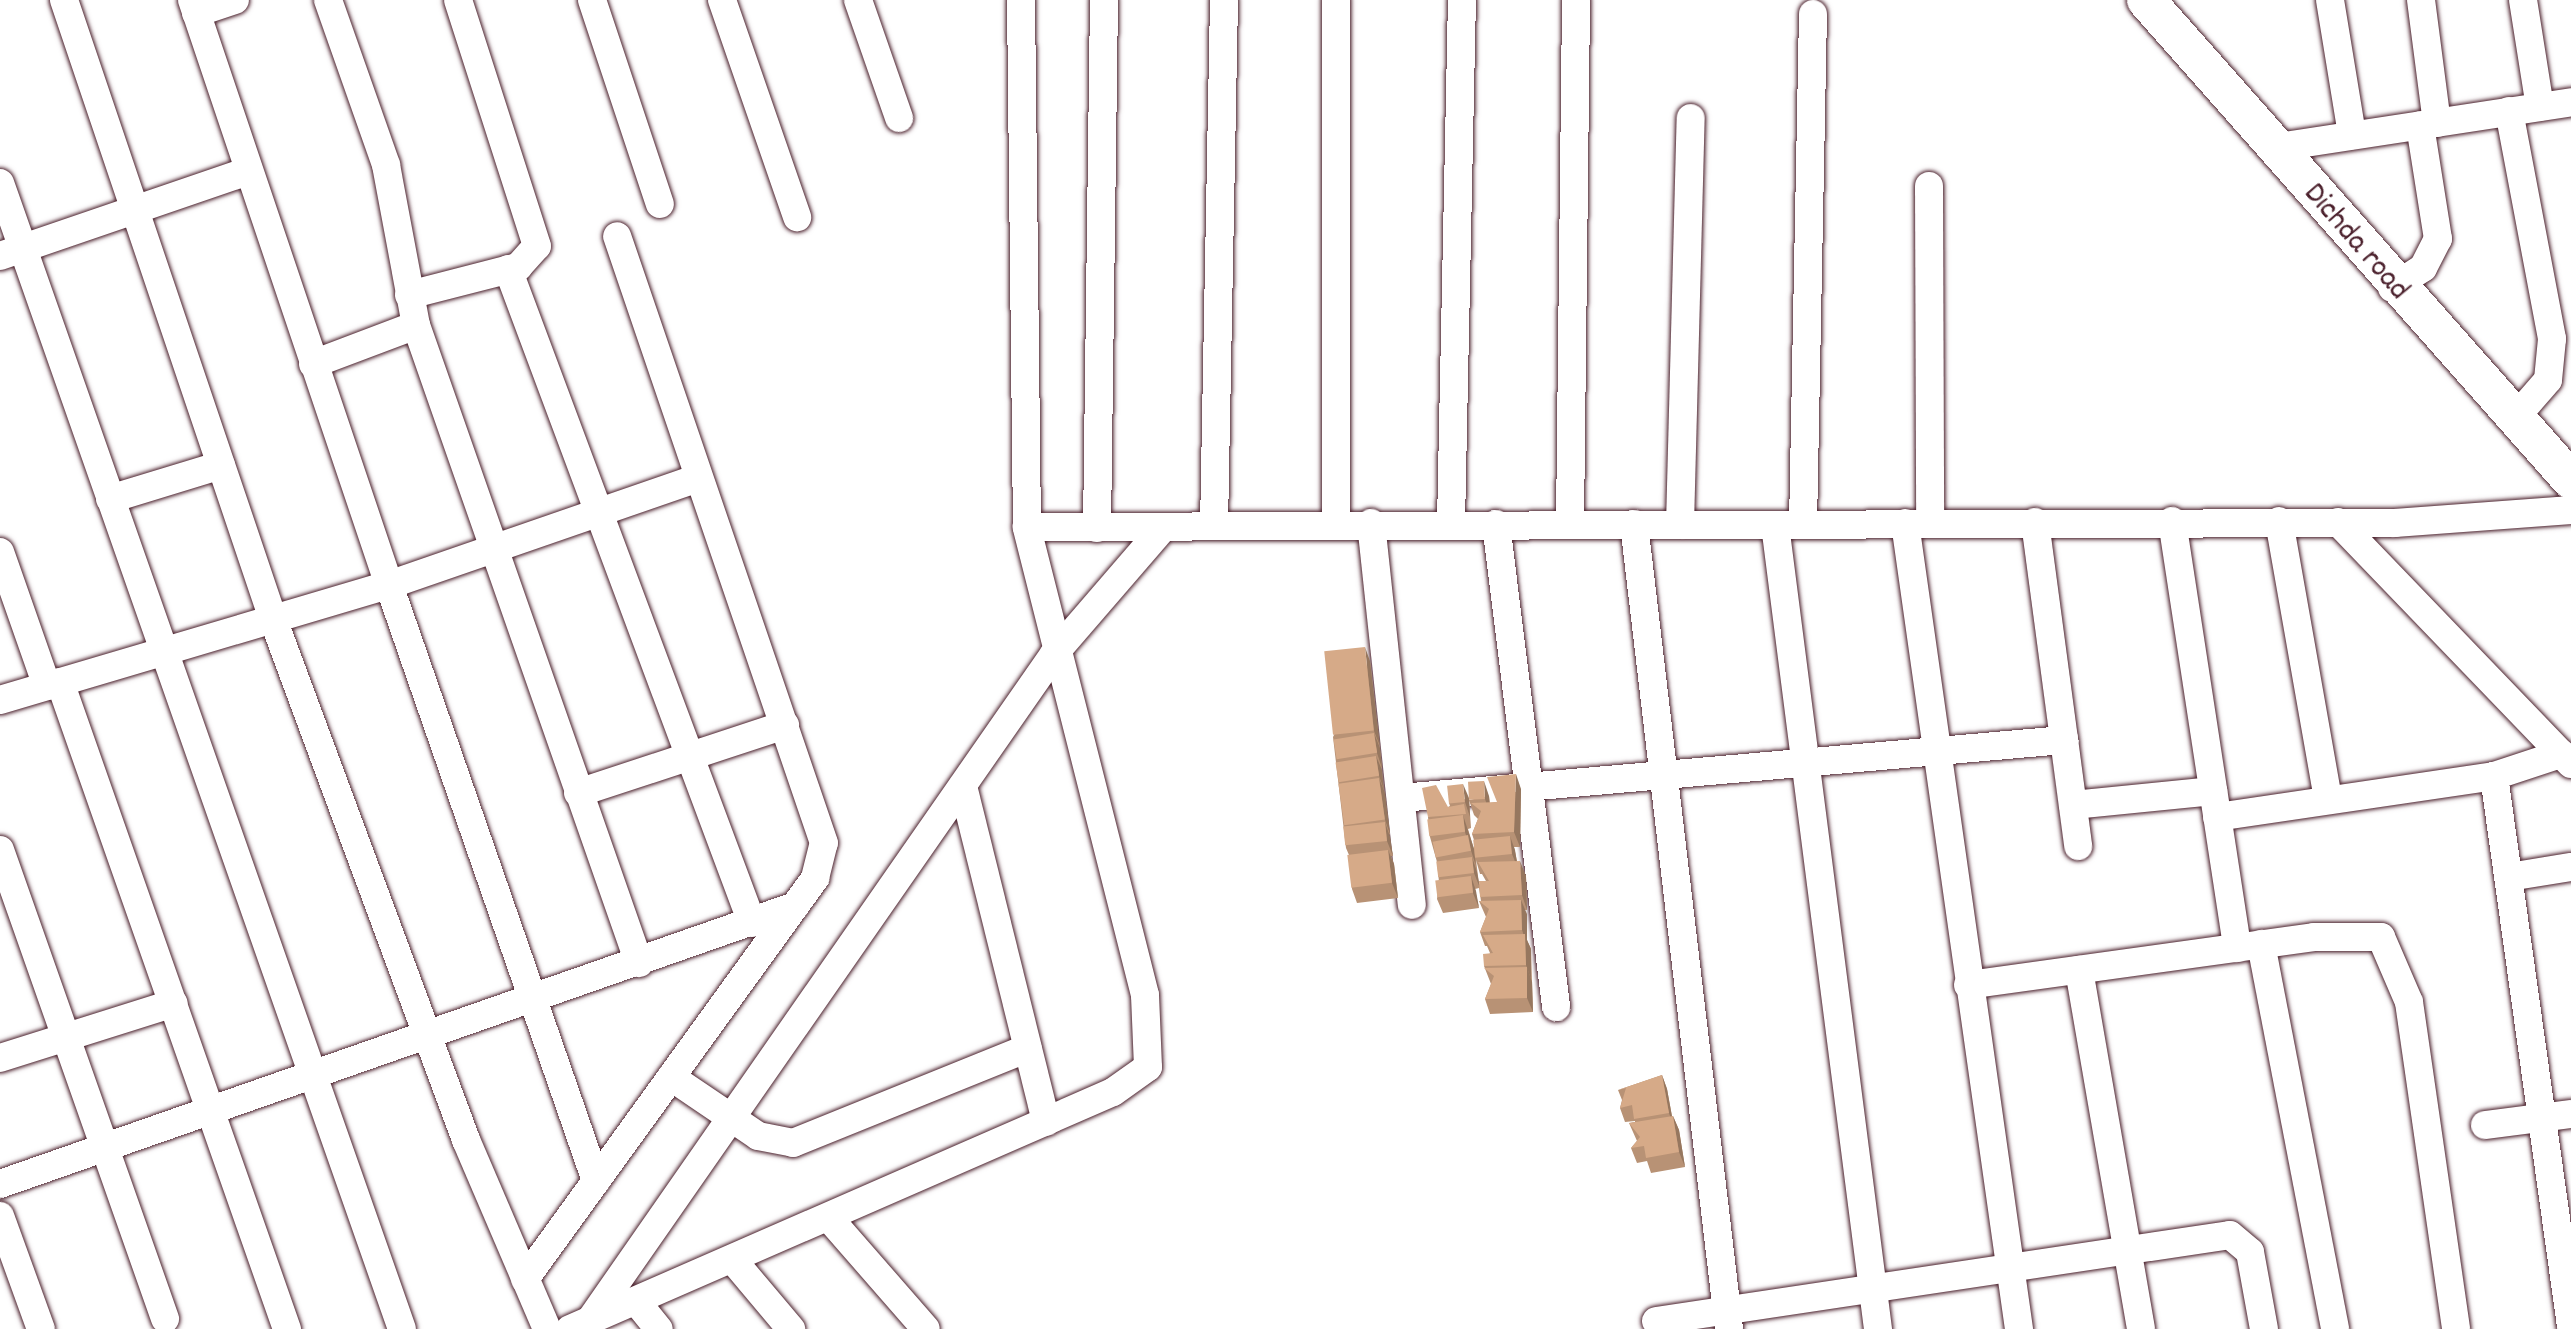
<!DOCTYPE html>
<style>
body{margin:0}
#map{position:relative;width:2571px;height:1329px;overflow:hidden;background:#fff;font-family:Dekko,sans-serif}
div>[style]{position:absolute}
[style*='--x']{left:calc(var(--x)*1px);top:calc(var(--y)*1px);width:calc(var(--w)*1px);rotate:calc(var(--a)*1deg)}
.roads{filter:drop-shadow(0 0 2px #4a1f2b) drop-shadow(0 0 2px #4a1f2b)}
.minor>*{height:28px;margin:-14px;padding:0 14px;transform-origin:14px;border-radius:14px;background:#fff}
.major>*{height:38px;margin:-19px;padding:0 19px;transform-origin:19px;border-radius:19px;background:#fff}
.wall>*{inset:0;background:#b89275}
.shaded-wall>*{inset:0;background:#96775f}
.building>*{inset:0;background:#d6aa88;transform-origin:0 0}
span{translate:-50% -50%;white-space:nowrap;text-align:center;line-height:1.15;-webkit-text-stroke:8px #fff;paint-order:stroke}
.street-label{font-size:32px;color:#4a1f2b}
</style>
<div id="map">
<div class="roads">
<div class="minor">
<i style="--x:64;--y:0;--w:653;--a:71.34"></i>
<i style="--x:273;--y:619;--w:556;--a:69.67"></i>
<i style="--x:466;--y:1140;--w:206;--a:66.8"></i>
<i style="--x:328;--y:0;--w:175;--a:70.6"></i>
<i style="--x:386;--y:165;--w:163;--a:79.4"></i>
<i style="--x:416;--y:325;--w:676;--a:70.73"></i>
<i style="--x:592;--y:0;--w:215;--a:71.6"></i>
<i style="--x:722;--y:0;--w:230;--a:70.9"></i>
<i style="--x:858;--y:0;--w:125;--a:70.8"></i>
<i style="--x:1021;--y:0;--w:527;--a:89.35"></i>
<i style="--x:1027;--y:527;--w:1368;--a:-0.17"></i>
<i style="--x:2395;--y:523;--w:176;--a:-4.2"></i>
<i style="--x:2330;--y:0;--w:137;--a:80.7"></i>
<i style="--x:2421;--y:0;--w:124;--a:82.6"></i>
<i style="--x:2523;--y:0;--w:108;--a:81"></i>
<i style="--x:196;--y:13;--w:41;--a:-18.4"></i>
<i style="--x:2509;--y:111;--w:232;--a:79.3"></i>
<i style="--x:2552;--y:339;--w:41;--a:95.6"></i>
<i style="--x:2548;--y:380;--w:52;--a:131.1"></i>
<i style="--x:2272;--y:148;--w:303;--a:-8.7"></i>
<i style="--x:0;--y:183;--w:1214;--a:70.67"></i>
<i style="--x:1929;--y:186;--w:337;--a:89.8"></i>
<i style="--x:0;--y:256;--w:262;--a:-18.9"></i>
<i style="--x:508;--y:269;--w:698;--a:69.54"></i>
<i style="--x:2392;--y:288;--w:37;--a:-33"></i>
<i style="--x:2423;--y:268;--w:33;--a:-63"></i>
<i style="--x:2438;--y:239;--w:115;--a:-99"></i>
<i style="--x:409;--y:295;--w:113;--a:-14.4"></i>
<i style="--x:518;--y:267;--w:28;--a:-48"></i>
<i style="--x:537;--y:246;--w:258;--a:-107.8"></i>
<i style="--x:313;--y:364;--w:110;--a:-20.7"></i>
<i style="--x:110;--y:499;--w:116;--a:-17"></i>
<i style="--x:2172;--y:521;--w:432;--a:81.3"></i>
<i style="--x:2279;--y:521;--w:283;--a:80"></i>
<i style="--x:1336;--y:522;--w:522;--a:-90"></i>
<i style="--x:2035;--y:522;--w:327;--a:82.4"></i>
<i style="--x:2338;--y:522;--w:336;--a:46.1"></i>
<i style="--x:1371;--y:523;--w:384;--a:83.9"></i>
<i style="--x:1451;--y:523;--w:523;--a:-88.8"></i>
<i style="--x:1905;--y:523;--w:814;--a:81.95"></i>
<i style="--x:1496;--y:524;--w:487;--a:82.9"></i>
<i style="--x:1570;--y:524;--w:524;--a:-89.34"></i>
<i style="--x:1634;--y:524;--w:811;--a:83.27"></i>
<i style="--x:1680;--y:525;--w:407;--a:-88.5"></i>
<i style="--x:1775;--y:525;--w:811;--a:82.7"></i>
<i style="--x:1803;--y:525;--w:511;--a:-88.88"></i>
<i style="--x:1214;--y:526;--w:526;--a:-88.91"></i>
<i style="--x:1097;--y:528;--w:528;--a:-89.24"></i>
<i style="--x:0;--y:552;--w:142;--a:70.7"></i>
<i style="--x:60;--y:682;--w:686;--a:70.67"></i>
<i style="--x:0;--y:700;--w:406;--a:-16.5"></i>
<i style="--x:389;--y:585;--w:617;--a:-108.61"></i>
<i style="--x:2494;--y:776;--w:555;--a:82.03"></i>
<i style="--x:963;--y:786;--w:346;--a:76.1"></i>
<i style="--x:578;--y:793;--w:218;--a:-18.2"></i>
<i style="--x:1401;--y:798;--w:666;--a:-5"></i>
<i style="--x:2073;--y:805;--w:141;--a:-5.7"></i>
<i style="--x:2217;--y:817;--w:280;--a:-8.4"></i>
<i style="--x:2494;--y:776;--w:71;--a:-18.2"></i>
<i style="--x:0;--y:850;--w:497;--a:70.6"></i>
<i style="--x:2509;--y:877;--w:63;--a:-9.2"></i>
<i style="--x:2261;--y:944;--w:392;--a:79.1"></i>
<i style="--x:2079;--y:970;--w:364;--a:80.2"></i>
<i style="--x:1968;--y:985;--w:349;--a:-7.9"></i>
<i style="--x:2314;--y:937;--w:67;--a:0"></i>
<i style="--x:2381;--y:937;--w:71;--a:66.7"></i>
<i style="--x:2409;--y:1002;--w:330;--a:81.8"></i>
<i style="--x:0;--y:1058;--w:182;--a:-17.5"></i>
<i style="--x:671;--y:1077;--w:105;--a:34.1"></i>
<i style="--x:758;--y:1136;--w:36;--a:11"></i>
<i style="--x:793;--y:1143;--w:253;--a:-22"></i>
<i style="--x:2485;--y:1125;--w:87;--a:-7.3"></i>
<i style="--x:596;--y:1181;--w:631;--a:-109.15"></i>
<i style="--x:389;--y:585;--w:327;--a:-19.1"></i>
<i style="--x:0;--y:1184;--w:842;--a:-19.27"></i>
<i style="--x:0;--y:1216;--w:120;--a:70.1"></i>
<i style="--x:829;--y:1218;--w:147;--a:48.9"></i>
<i style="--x:732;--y:1259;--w:92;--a:49.9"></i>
<i style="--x:525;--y:1279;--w:495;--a:-54.1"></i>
<i style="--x:815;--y:878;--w:36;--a:-76"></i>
<i style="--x:824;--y:843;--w:641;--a:-108.83"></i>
<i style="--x:636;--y:1301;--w:36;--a:51"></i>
<i style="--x:591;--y:1319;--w:810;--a:-55.15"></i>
<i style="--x:1054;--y:654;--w:165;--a:-49.2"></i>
<i style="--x:1656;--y:1321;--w:580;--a:-8.52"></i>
<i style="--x:2230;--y:1235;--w:26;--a:40"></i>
<i style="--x:2250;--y:1252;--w:78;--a:79.7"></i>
<i style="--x:570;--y:1329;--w:592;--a:-23.58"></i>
<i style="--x:1113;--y:1092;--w:43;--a:-35.5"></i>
<i style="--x:1148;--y:1067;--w:72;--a:-92.4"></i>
<i style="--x:1145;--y:995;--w:483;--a:-104.2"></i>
</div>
<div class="major">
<i style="--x:2146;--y:0;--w:641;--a:48.48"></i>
</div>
</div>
<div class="wall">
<i style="clip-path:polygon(1370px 661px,1382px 768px,1381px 768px,1390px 834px,1389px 835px,1393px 856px,1391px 856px,1394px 864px,1398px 898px,1357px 903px,1352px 889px,1349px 855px,1346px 848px,1333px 737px)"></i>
<i style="clip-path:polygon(evenodd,1521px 789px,1520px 847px,1514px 847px,1517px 861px,1526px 876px,1527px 910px,1525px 910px,1527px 940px,1531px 949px,1533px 1012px,1490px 1014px,1485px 999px,1491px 984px,1484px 966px,1490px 953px,1487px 946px,1485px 946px,1480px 932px,1486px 917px,1479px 901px,1481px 901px,1479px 888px,1475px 889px,1479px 908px,1443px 913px,1437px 899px,1439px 882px,1437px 862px,1430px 837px,1428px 817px,1450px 806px,1449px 803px,1469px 798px,1471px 828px,1468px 829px,1474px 849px,1474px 840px,1472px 834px,1478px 819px,1474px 815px,1469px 800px,1489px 796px,1490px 803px,1497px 802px,1521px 789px,1476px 860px,1480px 874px,1482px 874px,1486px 881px,1479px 884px,1476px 860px)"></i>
<i style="clip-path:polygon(1662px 1075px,1667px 1089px,1672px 1116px,1673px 1116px,1679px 1130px,1685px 1167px,1651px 1173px,1647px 1161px,1637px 1163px,1631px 1148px,1637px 1141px,1629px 1123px,1635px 1122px,1635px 1121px,1625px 1122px,1620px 1108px,1622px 1100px,1618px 1090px)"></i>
</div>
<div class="shaded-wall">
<i style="clip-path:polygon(1365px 647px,1370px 661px,1380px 746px,1374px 731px)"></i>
<i style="clip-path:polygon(1374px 733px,1380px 748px,1382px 768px,1377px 753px)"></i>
<i style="clip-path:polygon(1376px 756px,1382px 770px,1384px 790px,1379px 776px)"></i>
<i style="clip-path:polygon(1516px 774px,1521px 789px,1520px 847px,1514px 832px)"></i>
<i style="clip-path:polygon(1379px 778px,1385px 793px,1390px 834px,1385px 820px)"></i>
<i style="clip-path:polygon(1484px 781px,1489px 796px,1490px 814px,1485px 799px)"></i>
<i style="clip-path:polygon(1463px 784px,1469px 798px,1470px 817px,1465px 802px)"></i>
<i style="clip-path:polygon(1463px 815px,1474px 849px,1476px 866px,1465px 832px)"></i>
<i style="clip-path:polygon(1385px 822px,1390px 837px,1393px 856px,1387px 841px)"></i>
<i style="clip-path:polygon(1510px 836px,1515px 850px,1518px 869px,1512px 854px)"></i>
<i style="clip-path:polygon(1388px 850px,1394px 864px,1398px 898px,1392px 883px)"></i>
<i style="clip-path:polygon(1472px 857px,1477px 872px,1480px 888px,1474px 873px)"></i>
<i style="clip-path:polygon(1520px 861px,1526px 876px,1527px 910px,1522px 895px)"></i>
<i style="clip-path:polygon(1471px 876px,1476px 891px,1479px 908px,1473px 893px)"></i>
<i style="clip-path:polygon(1521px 900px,1527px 914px,1527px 940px,1531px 949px,1531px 979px,1526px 965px,1525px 939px,1522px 930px)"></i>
<i style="clip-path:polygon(1527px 967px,1532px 982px,1533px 1012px,1527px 998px)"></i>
<i style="clip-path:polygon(1662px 1075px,1667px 1089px,1674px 1128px,1669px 1113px)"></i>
<i style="clip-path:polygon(1673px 1116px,1679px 1130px,1685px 1167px,1679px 1152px)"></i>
</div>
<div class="building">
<i style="left:1365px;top:647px;width:84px;height:41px;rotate:84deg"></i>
<i style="left:1374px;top:733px;width:20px;height:41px;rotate:81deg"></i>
<i style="left:1376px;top:756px;width:20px;height:41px;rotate:81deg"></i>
<i style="clip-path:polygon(1516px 774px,1514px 832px,1472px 834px,1481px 811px,1471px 803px,1497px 802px,1487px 777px)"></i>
<i style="left:1379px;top:778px;width:42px;height:41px;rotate:82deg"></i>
<i style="left:1484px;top:781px;width:18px;height:16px;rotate:87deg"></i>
<i style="left:1463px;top:784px;width:18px;height:16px;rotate:84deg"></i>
<i style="clip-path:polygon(1436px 785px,1448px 807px,1464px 804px,1466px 814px,1428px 817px,1422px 788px)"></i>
<i style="left:1463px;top:815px;width:17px;height:36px;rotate:83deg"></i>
<i style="left:1385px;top:822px;width:19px;height:42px;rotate:84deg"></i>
<i style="left:1468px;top:835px;width:16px;height:36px;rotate:79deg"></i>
<i style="left:1510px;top:836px;width:18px;height:37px;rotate:84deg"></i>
<i style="left:1388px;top:850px;width:33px;height:41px;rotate:83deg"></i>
<i style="left:1472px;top:857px;width:16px;height:36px;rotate:83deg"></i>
<i style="clip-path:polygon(1520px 861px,1522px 895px,1480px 897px,1479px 881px,1489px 881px,1478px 862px)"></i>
<i style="left:1471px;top:876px;width:17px;height:36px;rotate:83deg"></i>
<i style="clip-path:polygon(1521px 900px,1522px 930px,1480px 932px,1489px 909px,1479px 901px)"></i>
<i style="clip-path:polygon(1525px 934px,1526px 965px,1484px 966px,1483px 954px,1493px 953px,1483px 935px)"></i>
<i style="clip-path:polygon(1527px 967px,1527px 998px,1485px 999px,1494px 976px,1484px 968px)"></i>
<i style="clip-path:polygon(1662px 1075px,1669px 1113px,1634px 1119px,1632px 1105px,1620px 1108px,1626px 1088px,1618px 1090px)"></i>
<i style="clip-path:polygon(1673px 1116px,1679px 1152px,1646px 1158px,1644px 1146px,1631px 1148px,1640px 1137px,1629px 1123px)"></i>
</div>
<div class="street-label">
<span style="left:2355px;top:243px;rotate:49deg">Dichda road</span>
</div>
</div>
